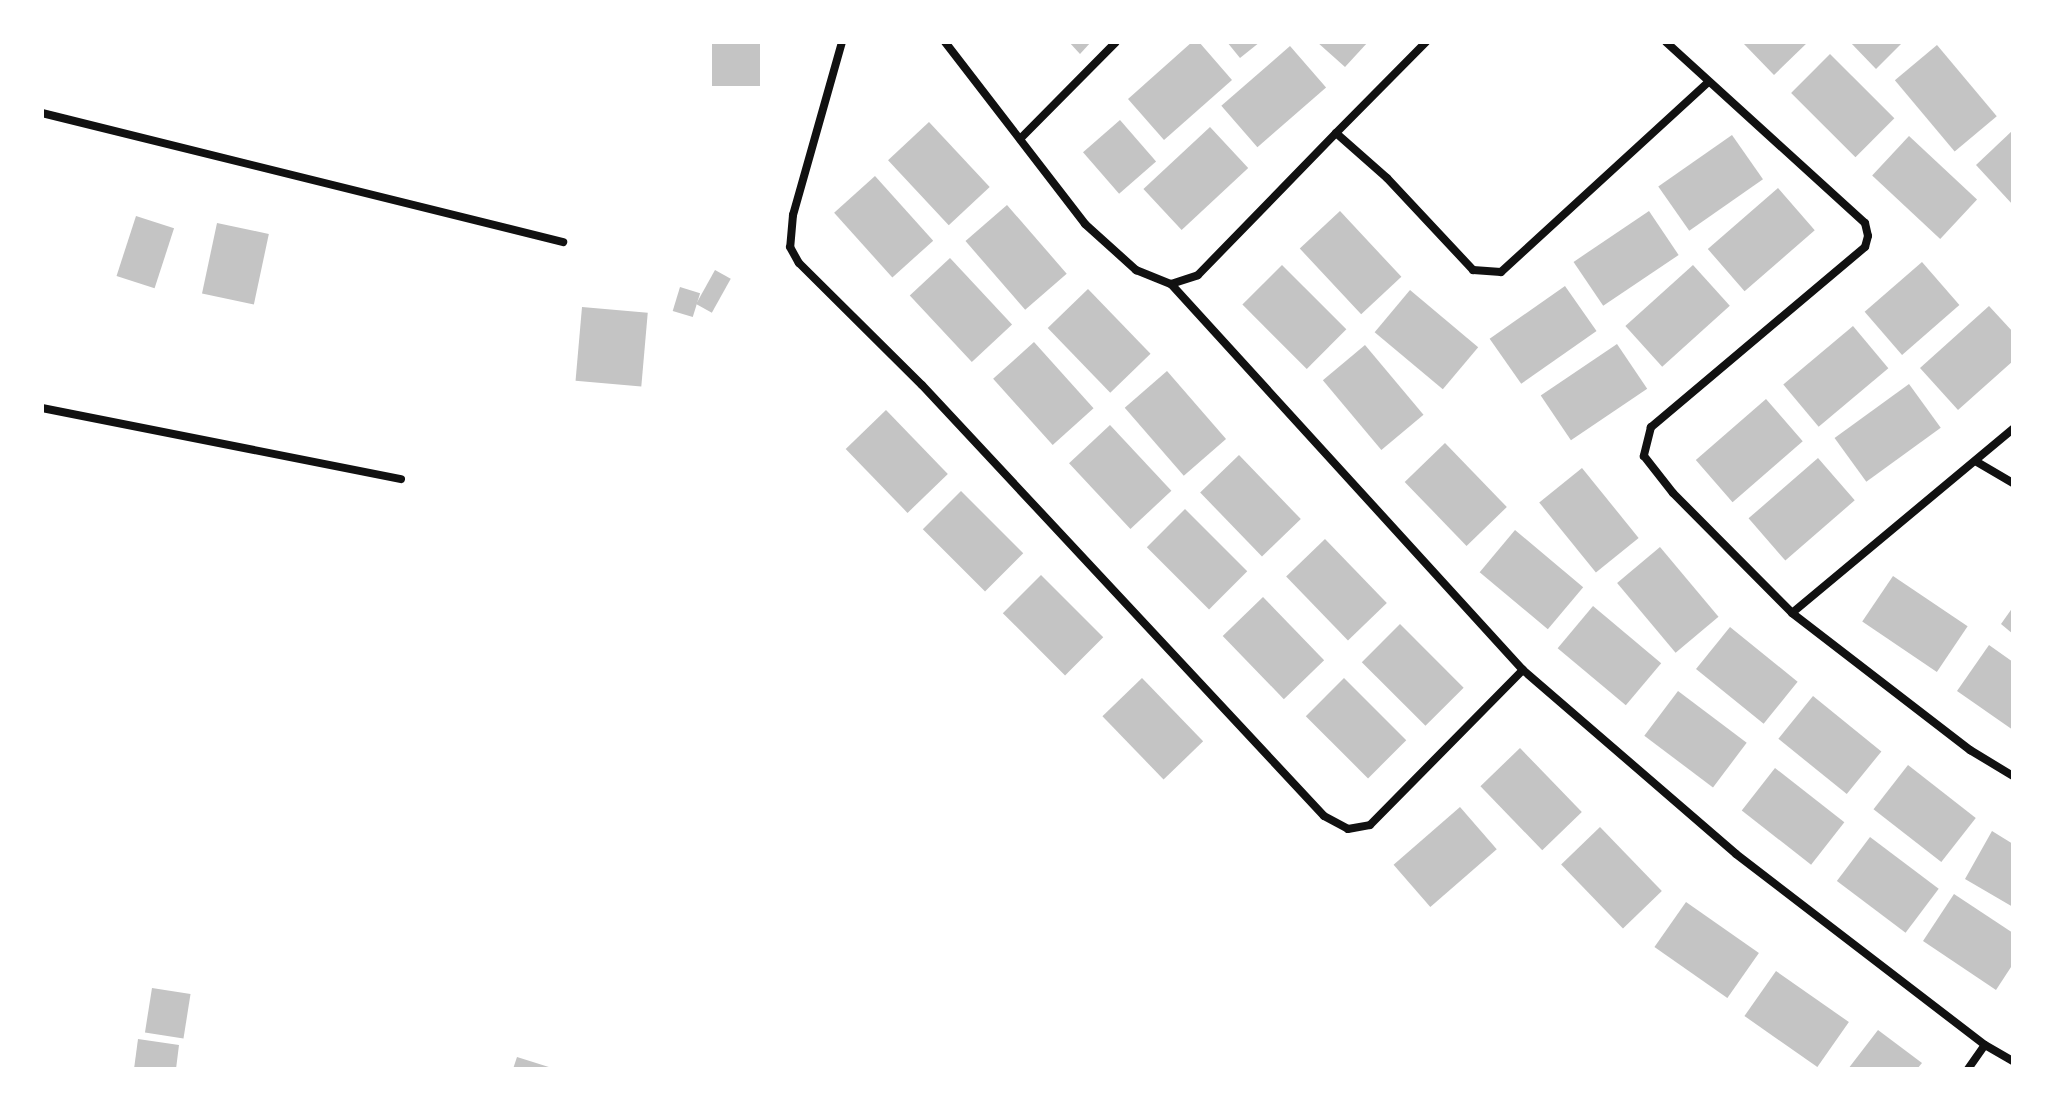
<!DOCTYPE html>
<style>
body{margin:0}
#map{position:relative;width:2055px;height:1111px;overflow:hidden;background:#fff;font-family:"Nunito Sans",sans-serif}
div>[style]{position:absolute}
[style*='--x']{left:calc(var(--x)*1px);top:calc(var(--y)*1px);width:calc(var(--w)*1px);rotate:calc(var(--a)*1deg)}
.building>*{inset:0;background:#c4c4c4;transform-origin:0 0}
.minor>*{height:8px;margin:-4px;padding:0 4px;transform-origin:4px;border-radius:4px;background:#111}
span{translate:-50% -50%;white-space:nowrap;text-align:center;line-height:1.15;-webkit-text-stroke:6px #fff;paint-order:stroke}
.frame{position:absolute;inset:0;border:44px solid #fff;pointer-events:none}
</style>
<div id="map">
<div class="building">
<i style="left:712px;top:42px;width:48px;height:44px"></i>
<i style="clip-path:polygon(1069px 42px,1091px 42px,1080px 54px)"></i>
<i style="clip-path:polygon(1192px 42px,1199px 42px,1232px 80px,1164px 140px,1128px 99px)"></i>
<i style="clip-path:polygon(1227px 42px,1260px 42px,1240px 58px)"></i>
<i style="clip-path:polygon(1317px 42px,1368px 42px,1345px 67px)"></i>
<i style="clip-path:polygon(1742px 42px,1808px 42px,1774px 75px)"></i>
<i style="clip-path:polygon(1850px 42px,1903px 42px,1876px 69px)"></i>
<i style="left:1937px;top:45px;width:93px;height:55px;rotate:50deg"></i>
<i style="left:1290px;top:46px;width:55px;height:91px;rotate:49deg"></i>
<i style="left:1830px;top:54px;width:91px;height:55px;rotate:45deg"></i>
<i style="left:1120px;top:120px;width:55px;height:49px;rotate:49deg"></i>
<i style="left:929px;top:122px;width:89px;height:56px;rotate:47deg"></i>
<i style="left:1210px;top:127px;width:56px;height:91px;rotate:47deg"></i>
<i style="clip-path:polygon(2013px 130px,2013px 205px,1976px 165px)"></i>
<i style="left:1732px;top:135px;width:54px;height:90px;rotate:55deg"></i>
<i style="left:1909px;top:136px;width:93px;height:54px;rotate:43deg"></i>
<i style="left:875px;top:176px;width:87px;height:55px;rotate:48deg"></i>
<i style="left:1778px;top:188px;width:56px;height:93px;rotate:49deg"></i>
<i style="left:1007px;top:205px;width:91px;height:55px;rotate:49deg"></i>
<i style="left:1340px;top:211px;width:90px;height:55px;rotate:47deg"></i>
<i style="left:1649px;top:211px;width:53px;height:91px;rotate:56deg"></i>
<i style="left:136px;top:216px;width:40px;height:63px;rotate:18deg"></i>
<i style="left:217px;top:223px;width:53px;height:72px;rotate:12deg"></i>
<i style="left:950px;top:258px;width:91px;height:55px;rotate:47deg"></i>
<i style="left:1922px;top:262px;width:57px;height:76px;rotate:49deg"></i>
<i style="left:1282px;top:265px;width:91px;height:56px;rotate:45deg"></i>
<i style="left:1693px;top:265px;width:55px;height:91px;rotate:48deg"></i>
<i style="left:715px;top:270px;width:18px;height:39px;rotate:29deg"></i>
<i style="left:1565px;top:286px;width:55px;height:92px;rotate:55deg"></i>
<i style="left:680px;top:287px;width:21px;height:25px;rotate:17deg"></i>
<i style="left:1088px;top:289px;width:90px;height:56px;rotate:46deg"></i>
<i style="left:1410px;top:290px;width:89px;height:55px;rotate:40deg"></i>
<i style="clip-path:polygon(1989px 306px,2013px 332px,2013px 361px,1958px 410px,1920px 368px)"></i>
<i style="left:582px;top:307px;width:66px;height:74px;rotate:5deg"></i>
<i style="left:1853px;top:326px;width:55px;height:91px;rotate:50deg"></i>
<i style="left:1034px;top:342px;width:89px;height:55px;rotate:48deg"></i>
<i style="left:1617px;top:344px;width:54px;height:92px;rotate:56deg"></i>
<i style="left:1365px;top:345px;width:91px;height:55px;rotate:50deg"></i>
<i style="left:1167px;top:371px;width:90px;height:56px;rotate:49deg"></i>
<i style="left:1909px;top:384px;width:54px;height:92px;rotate:54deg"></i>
<i style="left:1766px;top:399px;width:56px;height:93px;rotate:49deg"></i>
<i style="left:886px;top:410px;width:89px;height:56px;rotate:46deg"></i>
<i style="left:1110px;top:425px;width:90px;height:56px;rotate:47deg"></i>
<i style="left:1445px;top:443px;width:89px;height:56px;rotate:46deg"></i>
<i style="left:1239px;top:455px;width:89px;height:54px;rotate:46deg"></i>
<i style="left:1818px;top:458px;width:56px;height:92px;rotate:49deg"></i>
<i style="left:1582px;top:468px;width:90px;height:55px;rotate:51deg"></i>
<i style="left:961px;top:491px;width:88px;height:54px;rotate:45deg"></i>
<i style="left:1185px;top:509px;width:88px;height:54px;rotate:45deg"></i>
<i style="left:1515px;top:530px;width:89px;height:55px;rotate:40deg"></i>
<i style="left:1325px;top:539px;width:89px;height:54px;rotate:46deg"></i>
<i style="left:1660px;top:547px;width:91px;height:56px;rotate:50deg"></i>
<i style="left:1041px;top:575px;width:88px;height:54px;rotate:45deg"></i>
<i style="left:1893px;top:576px;width:90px;height:55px;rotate:34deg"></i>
<i style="left:1263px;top:597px;width:88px;height:56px;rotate:46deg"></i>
<i style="left:1593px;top:606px;width:89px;height:55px;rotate:40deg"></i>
<i style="clip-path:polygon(2013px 607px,2013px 634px,2001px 624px)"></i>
<i style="left:1400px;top:624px;width:90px;height:54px;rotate:45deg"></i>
<i style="left:1730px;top:627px;width:87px;height:54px;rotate:39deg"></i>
<i style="clip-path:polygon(1989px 645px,2013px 662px,2013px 730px,1957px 691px)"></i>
<i style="left:1142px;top:678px;width:88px;height:55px;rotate:46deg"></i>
<i style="left:1344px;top:678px;width:88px;height:54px;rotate:45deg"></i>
<i style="left:1678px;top:691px;width:86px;height:56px;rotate:37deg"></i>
<i style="left:1813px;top:696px;width:88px;height:55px;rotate:39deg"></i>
<i style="left:1520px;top:748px;width:89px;height:55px;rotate:46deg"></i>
<i style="left:1908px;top:765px;width:86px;height:56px;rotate:38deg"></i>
<i style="left:1775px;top:768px;width:88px;height:54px;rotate:38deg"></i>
<i style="left:1460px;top:807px;width:56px;height:88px;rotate:49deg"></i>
<i style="left:1600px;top:827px;width:89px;height:54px;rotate:46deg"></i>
<i style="clip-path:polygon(1992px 831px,2013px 844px,2013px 907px,1965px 879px)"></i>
<i style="left:1870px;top:837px;width:86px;height:55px;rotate:37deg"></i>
<i style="clip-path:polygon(1954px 894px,2013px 933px,2013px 964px,1996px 990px,1923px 941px)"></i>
<i style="left:1686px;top:902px;width:89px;height:55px;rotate:35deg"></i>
<i style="left:1776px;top:971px;width:89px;height:55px;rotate:35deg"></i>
<i style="left:152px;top:988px;width:39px;height:45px;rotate:9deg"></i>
<i style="clip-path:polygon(1878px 1030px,1922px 1063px,1917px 1069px,1848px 1069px)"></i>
<i style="clip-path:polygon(138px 1039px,179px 1045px,176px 1069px,134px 1069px)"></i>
<i style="clip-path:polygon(517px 1057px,552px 1068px,552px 1069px,513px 1069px)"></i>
</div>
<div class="minor">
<i style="--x:842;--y:42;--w:180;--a:105.8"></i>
<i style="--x:793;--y:215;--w:32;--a:95"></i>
<i style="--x:790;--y:247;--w:18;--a:61"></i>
<i style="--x:799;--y:263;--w:173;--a:44.8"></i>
<i style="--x:922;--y:385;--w:589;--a:46.99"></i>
<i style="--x:1324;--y:816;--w:27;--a:28"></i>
<i style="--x:1348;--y:829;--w:22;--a:-10"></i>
<i style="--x:1370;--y:825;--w:218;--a:-45.4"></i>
<i style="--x:945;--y:42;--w:230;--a:52.4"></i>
<i style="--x:1085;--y:224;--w:69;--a:42"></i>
<i style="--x:1136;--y:270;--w:38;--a:22"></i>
<i style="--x:1171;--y:284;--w:28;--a:-18"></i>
<i style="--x:1198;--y:275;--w:198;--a:-45.8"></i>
<i style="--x:1336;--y:133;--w:68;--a:41.4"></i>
<i style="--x:1387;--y:178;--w:126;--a:46.9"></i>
<i style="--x:1473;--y:270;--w:28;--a:4"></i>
<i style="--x:1501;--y:272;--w:280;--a:-42.5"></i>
<i style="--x:1666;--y:42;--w:269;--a:42.3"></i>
<i style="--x:1865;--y:223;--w:13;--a:77"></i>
<i style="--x:1868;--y:236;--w:11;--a:105"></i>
<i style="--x:1865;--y:247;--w:280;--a:139.9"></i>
<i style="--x:1651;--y:427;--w:30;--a:104"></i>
<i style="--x:1644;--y:456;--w:47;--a:51.9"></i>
<i style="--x:1673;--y:493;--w:169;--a:45.2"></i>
<i style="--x:1792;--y:613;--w:225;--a:37.6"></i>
<i style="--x:1970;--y:750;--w:50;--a:31.2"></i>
<i style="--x:42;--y:113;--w:537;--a:13.91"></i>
<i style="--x:1336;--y:133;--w:128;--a:-45.3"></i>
<i style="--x:1020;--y:139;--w:136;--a:-45.3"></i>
<i style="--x:1171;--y:284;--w:522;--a:47.64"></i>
<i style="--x:1523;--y:670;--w:281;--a:40.8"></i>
<i style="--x:1736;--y:854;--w:314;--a:37.5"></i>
<i style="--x:1985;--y:1045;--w:32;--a:30"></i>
<i style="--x:42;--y:408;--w:366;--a:11.2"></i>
<i style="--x:1977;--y:462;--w:42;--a:30.3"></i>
<i style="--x:1792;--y:613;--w:288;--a:-39.8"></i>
<i style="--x:1968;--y:1069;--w:29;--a:-55"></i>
</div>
<div class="frame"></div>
</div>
